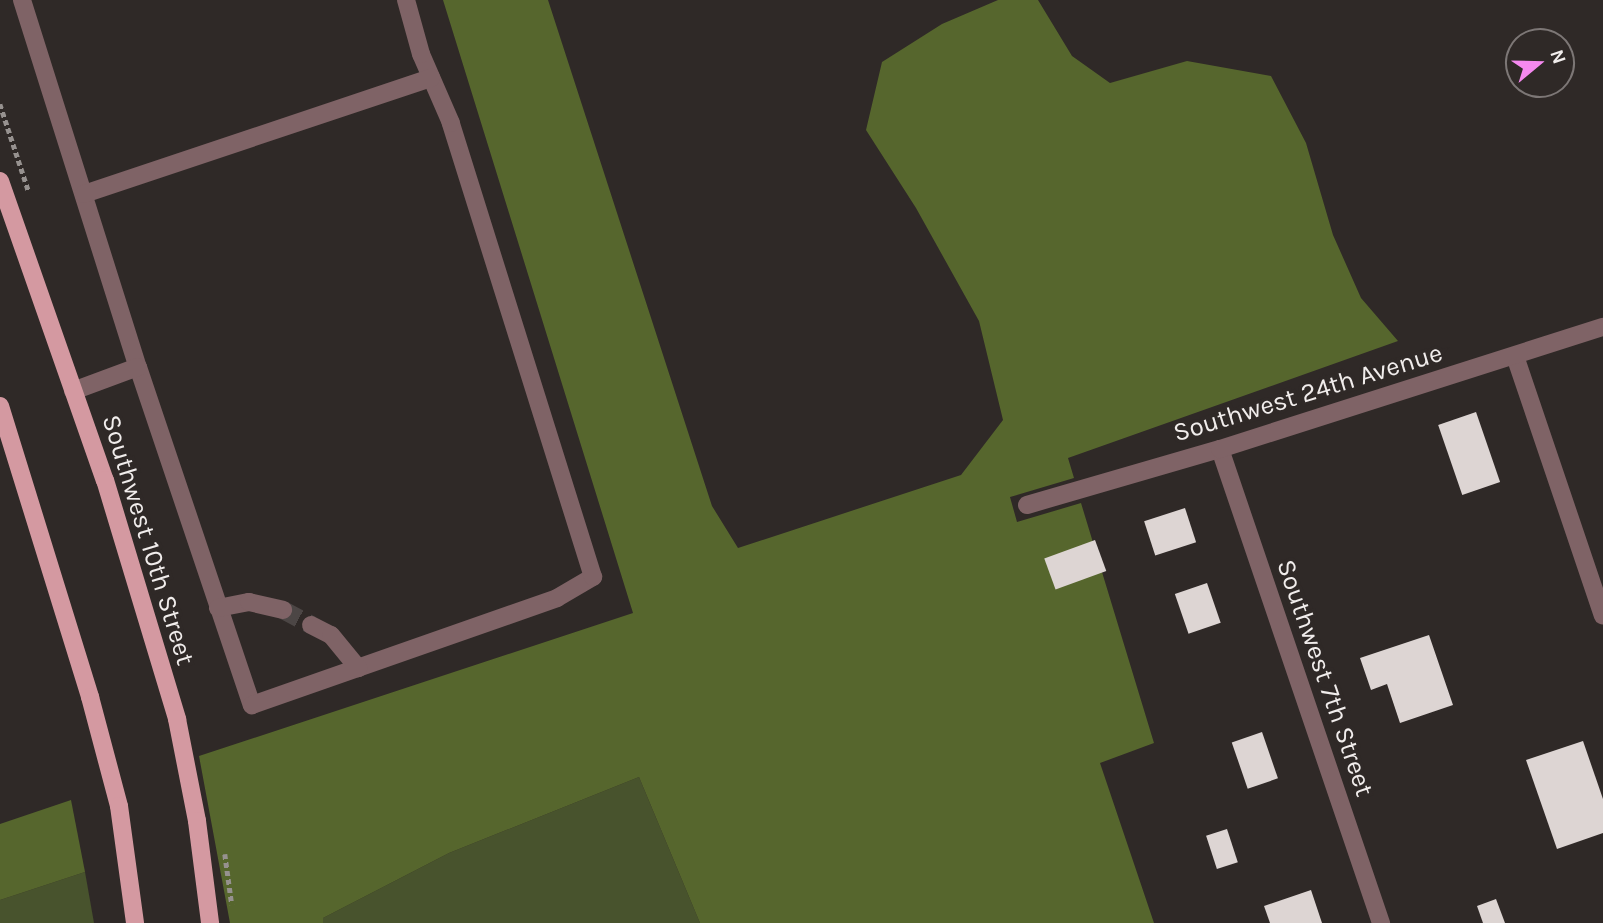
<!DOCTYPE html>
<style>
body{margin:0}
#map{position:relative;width:1603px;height:923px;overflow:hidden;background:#2f2927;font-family:Karla,sans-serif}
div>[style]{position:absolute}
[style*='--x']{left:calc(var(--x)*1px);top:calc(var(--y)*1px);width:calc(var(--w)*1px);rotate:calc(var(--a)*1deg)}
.green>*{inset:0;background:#48532d}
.forest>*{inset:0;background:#56662d}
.building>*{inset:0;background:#ddd5d3;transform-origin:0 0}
.minor-tunnel>*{height:18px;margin-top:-9px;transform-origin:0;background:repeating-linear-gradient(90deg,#4c4645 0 18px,transparent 0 27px)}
.path>*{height:4.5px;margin-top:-2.25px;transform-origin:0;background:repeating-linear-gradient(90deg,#96918f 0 5px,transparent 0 8.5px)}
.minor>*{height:18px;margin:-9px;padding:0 9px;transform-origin:9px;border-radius:9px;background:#7f6366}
.major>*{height:18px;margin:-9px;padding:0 9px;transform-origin:9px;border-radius:9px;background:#d499a1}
span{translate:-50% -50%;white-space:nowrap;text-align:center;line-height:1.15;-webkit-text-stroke:7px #2f2927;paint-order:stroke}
.street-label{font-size:26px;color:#f1edec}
.north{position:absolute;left:1505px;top:28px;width:70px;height:70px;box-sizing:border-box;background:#2f2927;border:2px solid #7d7776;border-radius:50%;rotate:71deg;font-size:19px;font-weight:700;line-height:28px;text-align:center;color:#f1edec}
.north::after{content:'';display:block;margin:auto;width:24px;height:32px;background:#f589ef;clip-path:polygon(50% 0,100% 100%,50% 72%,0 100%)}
</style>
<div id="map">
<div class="green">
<i style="clip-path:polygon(639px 777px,700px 923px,323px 923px,323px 918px,449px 853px)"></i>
<i style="clip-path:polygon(85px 872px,94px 923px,0 923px,0 900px)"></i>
</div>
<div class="forest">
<i style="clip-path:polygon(443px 0,548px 0,712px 506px,738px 548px,961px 475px,1003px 420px,979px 321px,916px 208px,866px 130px,882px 62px,942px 24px,998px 0,1038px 0,1072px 56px,1110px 83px,1187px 61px,1271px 76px,1306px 143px,1333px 235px,1361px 298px,1398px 341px,1068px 458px,1074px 478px,1010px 497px,1017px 522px,1081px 503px,1154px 743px,1100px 763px,1154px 923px,700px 923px,639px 777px,449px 853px,323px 918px,323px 923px,230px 923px,199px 756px,633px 613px)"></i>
<i style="clip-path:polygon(71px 800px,85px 872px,0 900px,0 824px)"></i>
</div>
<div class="building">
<i style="left:1476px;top:412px;width:74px;height:40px;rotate:71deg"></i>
<i style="left:1185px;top:508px;width:36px;height:43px;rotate:72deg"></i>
<i style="left:1095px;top:540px;width:33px;height:54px;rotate:70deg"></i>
<i style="left:1207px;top:583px;width:42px;height:34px;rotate:71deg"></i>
<i style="clip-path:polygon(1429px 635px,1453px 705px,1400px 723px,1387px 684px,1371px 690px,1360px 658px)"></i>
<i style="left:1262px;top:732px;width:49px;height:32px;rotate:71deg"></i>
<i style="clip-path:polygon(1583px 741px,1603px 799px,1603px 833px,1557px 849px,1526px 760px)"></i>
<i style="left:1227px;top:829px;width:35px;height:22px;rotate:72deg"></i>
<i style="clip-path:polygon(1311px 890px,1322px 923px,1270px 923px,1264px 906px)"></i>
<i style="clip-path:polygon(1496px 899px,1505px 923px,1483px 923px,1477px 906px)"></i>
</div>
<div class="minor-tunnel">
<i style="--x:283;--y:610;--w:32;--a:28"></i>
</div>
<div class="path">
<i style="--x:0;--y:104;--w:93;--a:71.8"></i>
<i style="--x:225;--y:854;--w:51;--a:82.2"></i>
</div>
<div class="minor">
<i style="--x:22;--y:0;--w:385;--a:72.5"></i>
<i style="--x:138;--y:367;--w:357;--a:71.4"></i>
<i style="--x:252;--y:705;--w:323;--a:-19.3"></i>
<i style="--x:557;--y:598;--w:42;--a:-30.3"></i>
<i style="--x:593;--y:577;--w:476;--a:-107.4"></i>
<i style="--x:451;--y:123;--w:75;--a:-113.5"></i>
<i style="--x:421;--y:54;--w:56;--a:-105.5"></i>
<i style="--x:84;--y:194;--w:366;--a:-18.5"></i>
<i style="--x:1515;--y:356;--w:274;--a:71.3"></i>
<i style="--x:73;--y:391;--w:69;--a:-20.3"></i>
<i style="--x:1220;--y:449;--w:501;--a:71.24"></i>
<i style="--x:1027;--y:505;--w:201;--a:-16.2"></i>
<i style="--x:1220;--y:449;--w:402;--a:-17.7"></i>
<i style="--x:218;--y:608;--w:32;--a:-11"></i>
<i style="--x:249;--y:602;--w:35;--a:13"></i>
<i style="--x:311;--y:625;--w:22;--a:27"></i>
<i style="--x:331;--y:635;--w:43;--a:50.7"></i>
</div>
<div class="major">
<i style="--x:0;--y:181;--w:317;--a:70.7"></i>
<i style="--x:105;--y:480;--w:250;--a:73.2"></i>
<i style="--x:177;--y:719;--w:104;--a:78.9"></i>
<i style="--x:197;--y:821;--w:103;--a:82.7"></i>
<i style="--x:0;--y:406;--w:305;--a:72.8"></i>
<i style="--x:90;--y:697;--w:113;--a:75.1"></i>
<i style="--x:119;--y:806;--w:118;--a:82.2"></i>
</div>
<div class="street-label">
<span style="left:1308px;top:393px;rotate:-17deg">Southwest 24th Avenue</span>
<span style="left:148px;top:540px;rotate:73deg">Southwest 10th Street</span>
<span style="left:1325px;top:678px;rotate:71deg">Southwest 7th Street</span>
</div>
<div class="north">N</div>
</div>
